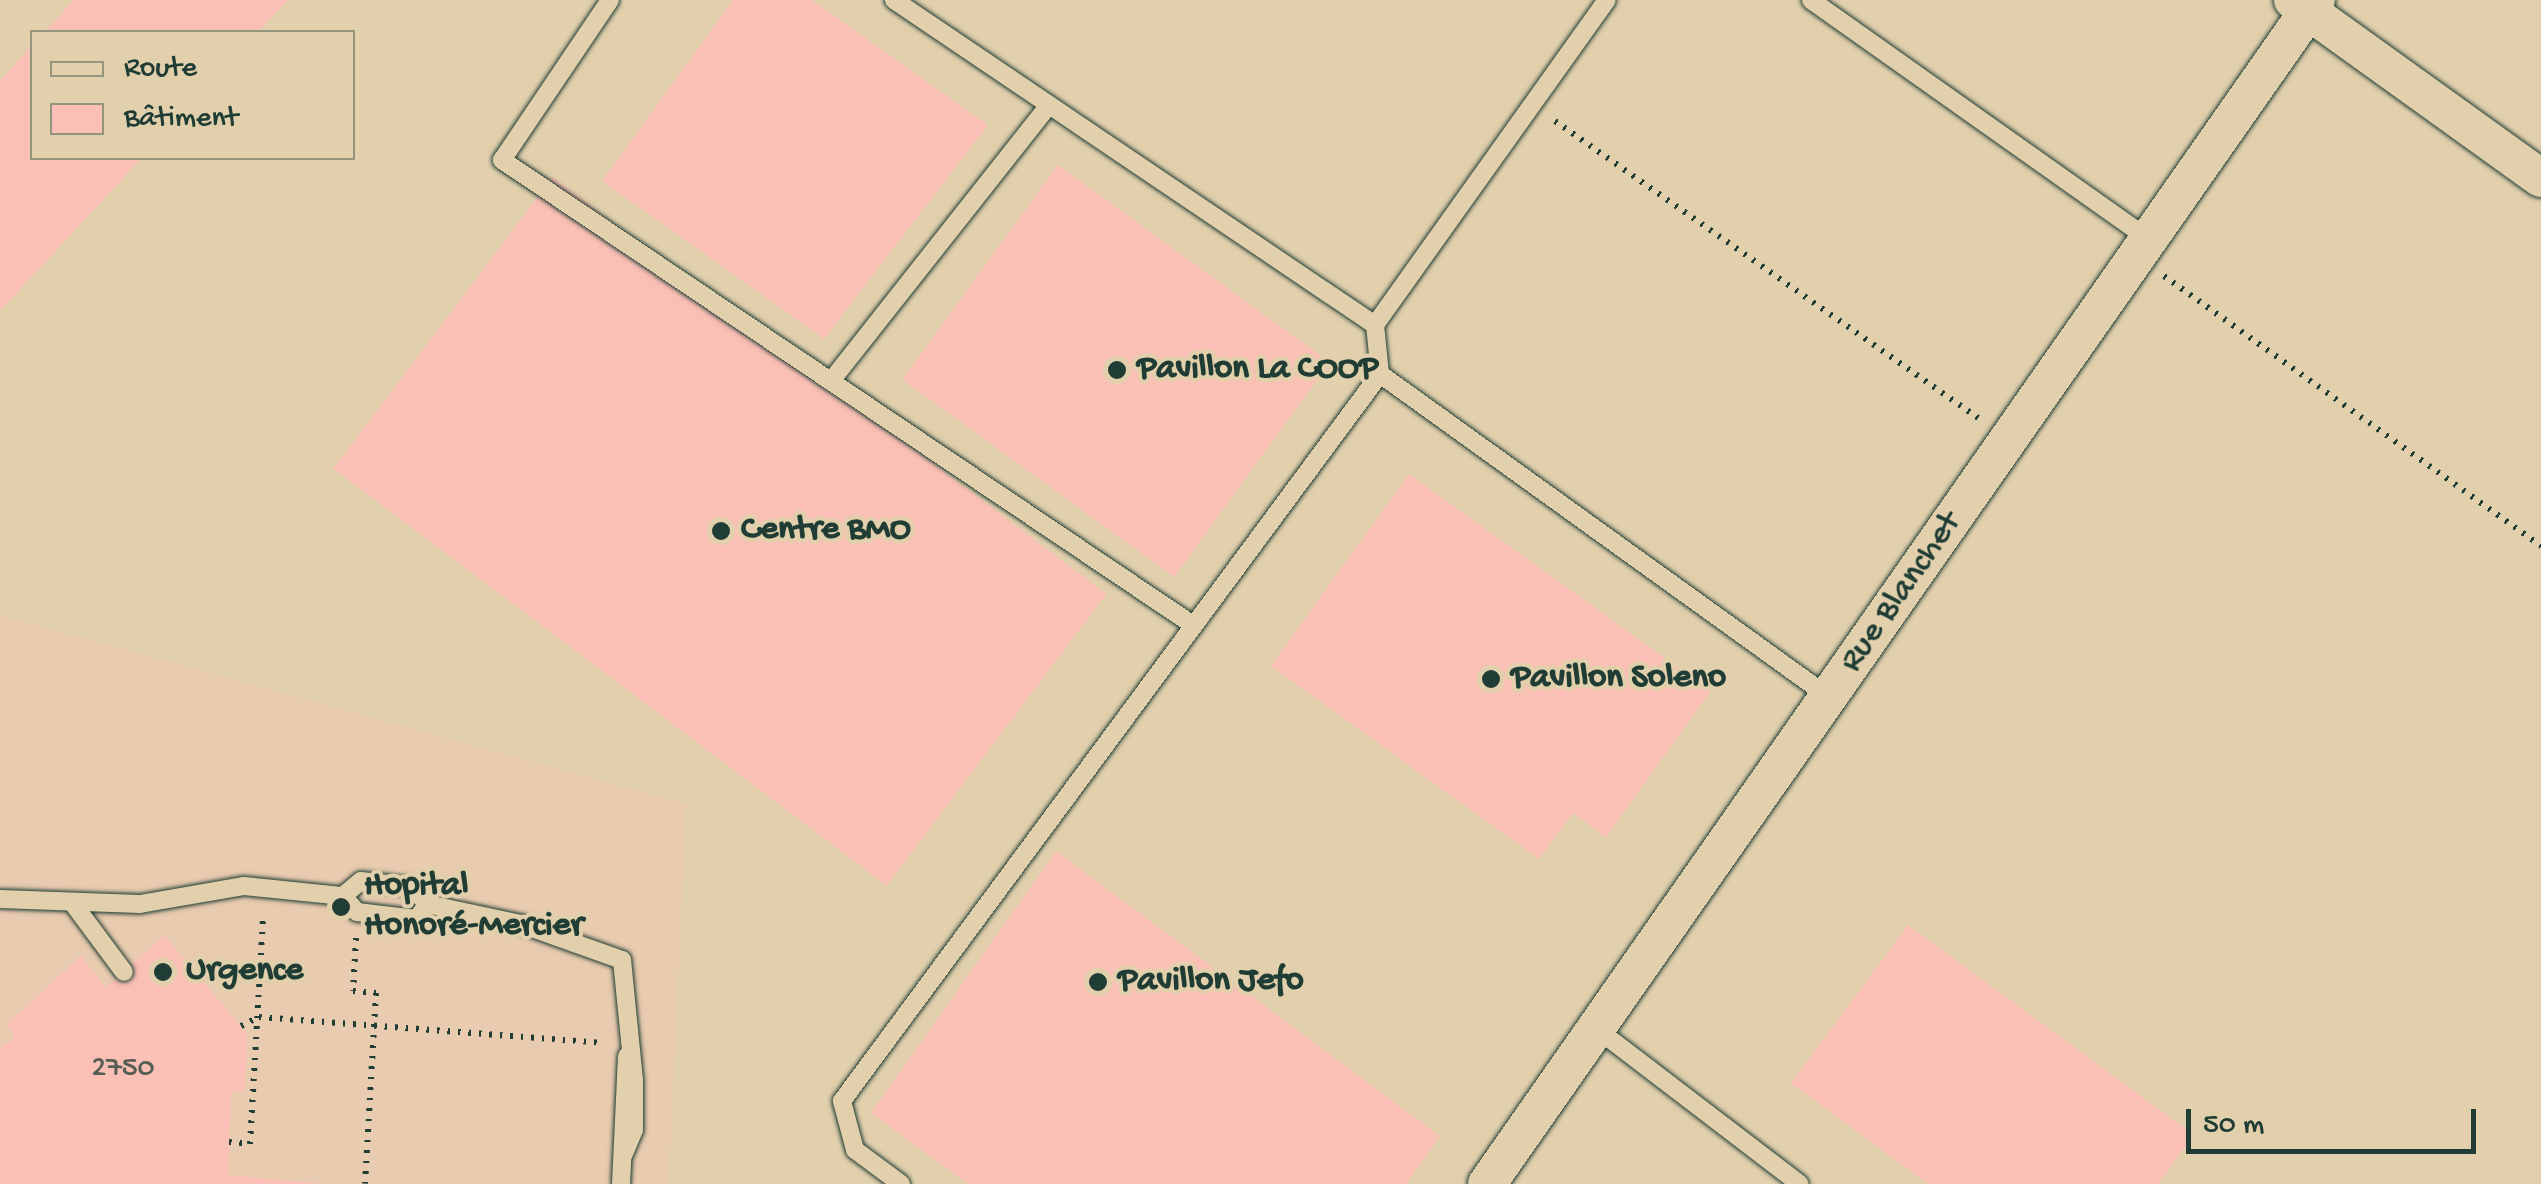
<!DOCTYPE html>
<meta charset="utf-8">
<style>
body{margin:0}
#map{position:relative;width:2541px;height:1184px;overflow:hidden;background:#e2d0ad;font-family:"Gochi Hand",sans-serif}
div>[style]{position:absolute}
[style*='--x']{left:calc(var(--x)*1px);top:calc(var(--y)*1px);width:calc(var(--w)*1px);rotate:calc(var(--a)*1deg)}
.built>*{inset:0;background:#e9cbaf}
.building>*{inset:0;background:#fabfb5;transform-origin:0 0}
.path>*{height:6px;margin-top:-3px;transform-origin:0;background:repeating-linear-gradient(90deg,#1f3d34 0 2.5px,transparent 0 10.5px)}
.roads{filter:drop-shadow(0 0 2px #1f3d34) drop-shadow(0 0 2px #1f3d34)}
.service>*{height:18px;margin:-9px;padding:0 9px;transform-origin:9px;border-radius:9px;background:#e2d0ad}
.minor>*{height:38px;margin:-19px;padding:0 19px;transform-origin:19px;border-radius:19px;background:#e2d0ad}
.dots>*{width:28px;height:28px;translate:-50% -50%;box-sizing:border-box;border:5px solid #e2d0ad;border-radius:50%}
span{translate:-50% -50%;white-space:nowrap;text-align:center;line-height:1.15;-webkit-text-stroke:8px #e2d0ad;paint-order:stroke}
.number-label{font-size:30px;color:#565e54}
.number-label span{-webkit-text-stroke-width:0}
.poi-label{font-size:35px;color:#1f3d34;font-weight:700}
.left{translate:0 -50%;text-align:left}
.street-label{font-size:35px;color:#1f3d34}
.legend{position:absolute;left:30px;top:30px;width:325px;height:130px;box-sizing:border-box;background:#e2d0ad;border:2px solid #94957d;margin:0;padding:12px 18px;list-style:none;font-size:30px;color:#1f3d34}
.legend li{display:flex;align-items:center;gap:20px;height:50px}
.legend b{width:50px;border:2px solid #94957d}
.scale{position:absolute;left:2186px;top:1109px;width:290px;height:45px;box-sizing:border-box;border:5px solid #1f3d34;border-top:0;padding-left:12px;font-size:30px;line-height:35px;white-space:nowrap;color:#1f3d34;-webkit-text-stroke:8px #e2d0ad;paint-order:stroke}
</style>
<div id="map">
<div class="built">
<i style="clip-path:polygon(0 615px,686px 804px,669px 1184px,0 1184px)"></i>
</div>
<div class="building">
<i style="clip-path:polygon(74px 0,288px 0,258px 32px,44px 32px)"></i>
<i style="clip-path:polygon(733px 0,812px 0,988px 125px,824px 339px,602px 181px)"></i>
<i style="clip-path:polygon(32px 45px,32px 158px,142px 158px,0 311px,0 81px)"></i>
<i style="left:1058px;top:165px;width:336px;height:265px;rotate:36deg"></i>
<i style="left:553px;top:177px;width:693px;height:365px;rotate:37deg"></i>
<i style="clip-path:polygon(1409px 474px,1711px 691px,1606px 837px,1573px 813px,1539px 859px,1271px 666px)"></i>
<i style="clip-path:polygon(1056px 851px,1440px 1136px,1406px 1184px,968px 1184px,871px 1113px)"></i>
<i style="clip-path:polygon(1908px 925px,2194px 1135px,2158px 1184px,1928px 1184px,1791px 1083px)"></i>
<i style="clip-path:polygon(164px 935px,247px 1034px,245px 1092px,231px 1092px,228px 1175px,323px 1184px,0 1184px,0 1048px,15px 1038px,7px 1024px,81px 956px,106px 988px)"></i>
</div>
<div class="path">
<i style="--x:1555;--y:121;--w:517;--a:35.07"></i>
<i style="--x:2164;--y:276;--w:464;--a:35.6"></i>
<i style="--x:356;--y:938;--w:53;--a:93.2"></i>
<i style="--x:353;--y:991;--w:23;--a:5"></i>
<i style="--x:376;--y:993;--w:191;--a:93.3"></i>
<i style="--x:241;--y:1026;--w:20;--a:-27"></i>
<i style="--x:259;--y:1017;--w:345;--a:4.3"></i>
<i style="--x:229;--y:1142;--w:21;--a:5"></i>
<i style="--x:250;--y:1144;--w:228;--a:-86.7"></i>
</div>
<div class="roads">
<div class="service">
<i style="--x:610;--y:0;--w:193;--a:124"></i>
<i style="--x:502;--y:160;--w:833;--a:33.94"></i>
<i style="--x:894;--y:0;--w:581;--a:34.05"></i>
<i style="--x:1811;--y:0;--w:414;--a:35.3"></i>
<i style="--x:1380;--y:374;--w:553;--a:35.73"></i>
<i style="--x:831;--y:381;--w:352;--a:-51.7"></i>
<i style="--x:343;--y:896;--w:23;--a:-40"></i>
<i style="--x:361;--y:881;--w:52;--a:6.6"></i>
<i style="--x:413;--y:887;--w:22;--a:51"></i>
<i style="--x:427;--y:904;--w:96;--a:12"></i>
<i style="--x:521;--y:924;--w:107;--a:19.6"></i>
<i style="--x:622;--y:960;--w:122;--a:84.3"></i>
<i style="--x:634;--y:1081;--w:49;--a:90"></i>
<i style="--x:634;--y:1130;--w:28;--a:113"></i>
<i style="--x:0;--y:899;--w:140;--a:2"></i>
<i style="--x:140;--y:904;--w:106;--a:-9.8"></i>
<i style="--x:244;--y:886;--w:100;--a:5.8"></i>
<i style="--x:343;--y:896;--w:21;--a:49"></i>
<i style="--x:357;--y:912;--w:60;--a:6.7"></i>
<i style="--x:417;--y:919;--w:18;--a:-56"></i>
<i style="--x:72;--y:902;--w:87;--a:53.4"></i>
<i style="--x:1597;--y:1029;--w:255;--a:37.4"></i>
<i style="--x:621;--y:1184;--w:128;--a:-87.3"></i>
<i style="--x:901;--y:1184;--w:57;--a:-143.5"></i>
<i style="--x:855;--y:1150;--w:51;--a:-104.9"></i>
<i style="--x:842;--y:1101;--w:904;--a:-53.5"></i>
<i style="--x:1380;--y:374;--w:49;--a:-95.8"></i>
<i style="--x:1375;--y:325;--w:399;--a:-54.5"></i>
</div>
<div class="minor">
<i style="--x:2293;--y:0;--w:305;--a:35.7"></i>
<i style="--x:1487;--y:1184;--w:1445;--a:-55"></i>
</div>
</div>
<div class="dots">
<i style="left:1117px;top:370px;background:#1f3d34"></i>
<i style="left:721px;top:531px;background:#1f3d34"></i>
<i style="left:1491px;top:679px;background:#1f3d34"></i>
<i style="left:341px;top:907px;background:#1f3d34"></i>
<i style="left:163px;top:972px;background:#1f3d34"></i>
<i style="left:1098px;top:982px;background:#1f3d34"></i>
</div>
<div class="number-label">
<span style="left:123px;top:1070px">2750</span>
</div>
<div class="poi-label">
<span class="left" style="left:1137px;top:370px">Pavillon La COOP</span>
<span class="left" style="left:741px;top:531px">Centre BMO</span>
<span class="left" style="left:1511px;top:679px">Pavillon Soleno</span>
<span class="left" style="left:364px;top:907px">Hopital<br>Honoré-Mercier</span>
<span class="left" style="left:186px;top:972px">Urgence</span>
<span class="left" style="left:1118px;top:982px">Pavillon Jefo</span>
</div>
<div class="street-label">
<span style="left:1902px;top:593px;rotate:-55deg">Rue Blanchet</span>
</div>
<ul class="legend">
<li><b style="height:12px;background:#e2d0ad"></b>Route</li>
<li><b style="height:28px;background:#fabfb5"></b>Bâtiment</li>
</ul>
<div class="scale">50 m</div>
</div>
